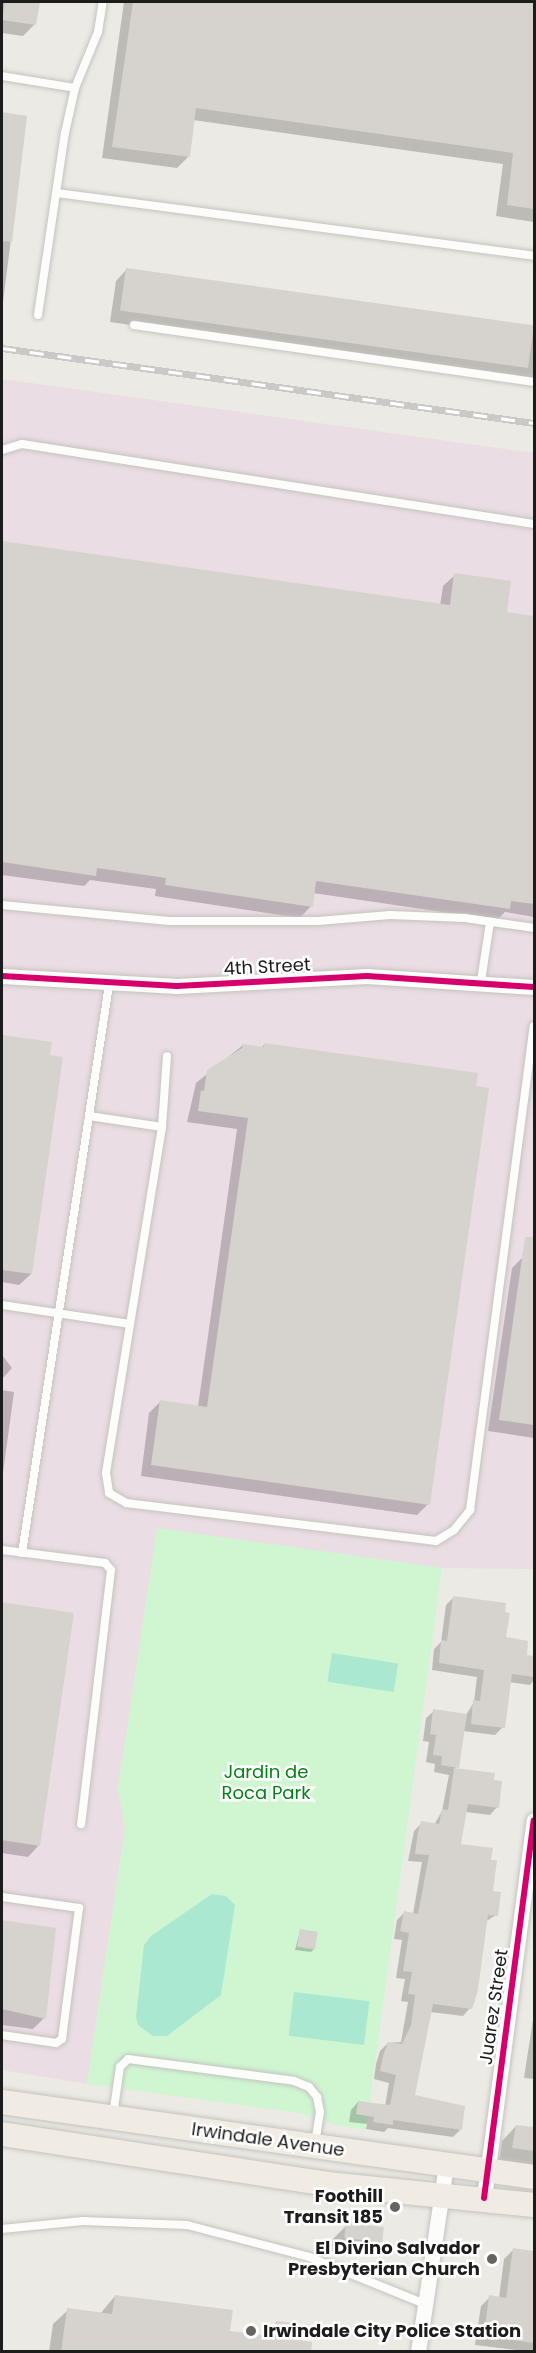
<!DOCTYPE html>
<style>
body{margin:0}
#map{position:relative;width:536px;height:2353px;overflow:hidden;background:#eceae4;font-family:Poppins,sans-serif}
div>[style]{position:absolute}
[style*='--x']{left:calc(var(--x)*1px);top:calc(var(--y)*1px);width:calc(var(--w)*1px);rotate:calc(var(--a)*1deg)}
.industrial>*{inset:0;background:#eadde3}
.park>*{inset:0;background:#cff6d1}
.pitch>*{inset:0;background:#abe8d1;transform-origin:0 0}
.shadow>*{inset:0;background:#0003}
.building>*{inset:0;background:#d6d3cf;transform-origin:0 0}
.roads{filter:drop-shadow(0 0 2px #c4c3c0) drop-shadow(0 0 2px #c4c3c0)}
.lane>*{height:8px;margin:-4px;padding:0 4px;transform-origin:4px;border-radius:4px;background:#fcfcfb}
.street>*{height:15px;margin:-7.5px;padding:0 7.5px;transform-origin:7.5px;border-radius:7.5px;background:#fcfcfb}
.primary>*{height:24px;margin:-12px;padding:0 12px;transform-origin:12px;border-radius:12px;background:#f0ece3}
.rail>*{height:7px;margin-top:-3.5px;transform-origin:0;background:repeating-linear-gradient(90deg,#fff 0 14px,#c9c9c8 0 28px);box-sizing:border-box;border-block:2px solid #c9c9c8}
.cycleway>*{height:6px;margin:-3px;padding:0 3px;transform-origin:3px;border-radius:3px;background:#d6006c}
.dots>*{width:16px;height:16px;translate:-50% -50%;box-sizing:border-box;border:3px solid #fff;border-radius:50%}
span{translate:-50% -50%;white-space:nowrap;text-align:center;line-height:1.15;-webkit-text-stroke:5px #fff;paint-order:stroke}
.street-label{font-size:18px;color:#1c1c1c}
.park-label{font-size:18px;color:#008413}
.poi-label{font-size:18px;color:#1c1c1c;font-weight:700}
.right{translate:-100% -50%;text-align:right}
.left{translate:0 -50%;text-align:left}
.frame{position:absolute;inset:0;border:3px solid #1c1c1c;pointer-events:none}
</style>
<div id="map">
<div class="industrial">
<i style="clip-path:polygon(2px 379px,534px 453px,534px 1569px,442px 1568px,118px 1788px,125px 1828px,87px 2084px,2px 2070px)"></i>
</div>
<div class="park">
<i style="clip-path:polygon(157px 1528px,442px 1568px,366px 2130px,336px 2125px,300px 2113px,87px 2084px,125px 1828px,118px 1788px)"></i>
</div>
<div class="pitch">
<i style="left:332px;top:1653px;width:67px;height:29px;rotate:9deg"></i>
<i style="clip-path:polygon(212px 1894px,226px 1896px,235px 1905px,221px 1995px,167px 2036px,153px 2036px,138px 2025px,136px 2017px,144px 1945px,151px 1936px)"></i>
<i style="left:294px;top:1992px;width:76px;height:44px;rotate:7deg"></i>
</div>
<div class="shadow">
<i style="clip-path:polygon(2px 2px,38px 2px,35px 24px,23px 36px,2px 33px)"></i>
<i style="clip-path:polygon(124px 2px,534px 2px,534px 222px,496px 216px,503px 164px,193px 120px,188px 157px,177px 168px,102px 158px)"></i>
<i style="clip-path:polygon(2px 113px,26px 117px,2px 311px)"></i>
<i style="clip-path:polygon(127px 269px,534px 327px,534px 383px,110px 322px,116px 281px)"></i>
<i style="clip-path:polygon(2px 542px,440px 606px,443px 586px,455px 575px,505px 614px,534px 618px,534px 917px,505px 912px,497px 920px,313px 893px,311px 906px,300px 918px,155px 896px,156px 889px,90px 880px,84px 886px,2px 875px)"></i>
<i style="clip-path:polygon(2px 1036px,50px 1043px,31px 1274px,19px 1285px,2px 1282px)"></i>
<i style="clip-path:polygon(265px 1044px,428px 1504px,417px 1515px,141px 1476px,149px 1413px,160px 1402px,198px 1407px,237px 1129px,187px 1122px,196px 1083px,243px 1045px,261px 1048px)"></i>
<i style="clip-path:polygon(523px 1257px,534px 1258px,534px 1438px,488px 1431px,512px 1268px)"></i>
<i style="clip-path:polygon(2px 1355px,12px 1368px,2px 1379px)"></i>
<i style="clip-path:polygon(2px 1390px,14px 1392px,2px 1480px)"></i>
<i style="clip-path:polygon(453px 1598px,525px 1656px,534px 1657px,534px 1680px,530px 1685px,509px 1682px,503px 1727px,495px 1735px,463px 1731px,455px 1770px,497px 1807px,490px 1815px,466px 1812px,460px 1845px,490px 1861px,496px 1915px,485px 1922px,470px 2008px,463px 2016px,430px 2012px,413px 2096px,460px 2130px,453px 2137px,388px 2128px,384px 2132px,366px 2129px,367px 2124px,349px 2122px,351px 2110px,358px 2102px,385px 2106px,389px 2083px,374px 2079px,376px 2064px,380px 2051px,388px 2043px,401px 2042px,408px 2002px,401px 2001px,405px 1979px,396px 1978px,402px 1940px,394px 1939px,397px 1920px,404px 1913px,413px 1914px,422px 1862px,408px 1861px,414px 1831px,422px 1823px,434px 1825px,442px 1811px,449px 1775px,434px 1772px,435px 1764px,426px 1762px,429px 1742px,423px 1741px,426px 1718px,434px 1711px,466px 1715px,474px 1702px,477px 1677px,432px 1670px,434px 1649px,441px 1642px,446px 1605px)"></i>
<i style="clip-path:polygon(2px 1604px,72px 1614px,39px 1845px,28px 1857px,2px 1853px)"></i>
<i style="clip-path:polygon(2px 1922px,55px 1930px,44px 2018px,33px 2029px,2px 2025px)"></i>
<i style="clip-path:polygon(300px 1931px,314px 1949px,311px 1952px,295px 1950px)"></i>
<i style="clip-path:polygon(534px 2013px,534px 2079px,524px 2078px)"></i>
<i style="clip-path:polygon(516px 2126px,534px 2129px,534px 2167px,499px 2162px,502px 2141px)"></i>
<i style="clip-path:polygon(347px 2225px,381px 2241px,367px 2255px,331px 2252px,332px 2240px)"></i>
<i style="clip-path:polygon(513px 2250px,534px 2253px,534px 2352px,475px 2345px,481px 2306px,490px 2297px,499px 2298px,504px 2259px)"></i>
<i style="clip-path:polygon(115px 2296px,228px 2332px,262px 2337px,277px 2322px,289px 2352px,49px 2352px,53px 2324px,68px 2310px,100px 2314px)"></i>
</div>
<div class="building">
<i style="clip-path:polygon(5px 2px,40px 2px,36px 25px,2px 20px)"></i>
<i style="clip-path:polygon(133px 2px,534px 2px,534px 209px,507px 205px,513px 153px,196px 108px,190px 157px,112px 147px)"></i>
<i style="clip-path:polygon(2px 112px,27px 116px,12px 242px,2px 241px)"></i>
<i style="left:126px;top:268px;width:412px;height:43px;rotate:8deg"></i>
<i style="clip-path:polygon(2px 541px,450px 605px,454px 573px,511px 581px,507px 612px,534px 616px,534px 904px,511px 901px,510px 909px,316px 881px,313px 907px,165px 885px,166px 878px,97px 868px,96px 876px,2px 862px)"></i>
<i style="clip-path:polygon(2px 1035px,52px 1042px,50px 1055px,63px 1057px,32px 1274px,2px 1270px)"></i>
<i style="clip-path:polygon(264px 1043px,478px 1073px,476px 1086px,489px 1088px,430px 1505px,151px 1465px,160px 1400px,207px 1407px,248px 1118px,198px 1111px,201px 1090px,204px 1091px,207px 1070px,242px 1048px,243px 1044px,264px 1047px)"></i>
<i style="clip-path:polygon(525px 1237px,534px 1237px,534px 1425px,499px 1420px)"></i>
<i style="clip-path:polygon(453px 1596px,506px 1603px,505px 1612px,510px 1613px,506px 1637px,528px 1641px,527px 1655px,534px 1656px,534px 1677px,512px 1674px,505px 1728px,471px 1724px,473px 1700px,480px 1701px,484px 1670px,439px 1663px,441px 1640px,447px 1641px)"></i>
<i style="clip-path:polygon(2px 1602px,74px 1613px,40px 1846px,2px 1840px)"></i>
<i style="clip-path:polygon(433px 1709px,467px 1714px,459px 1768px,441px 1765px,442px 1756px,433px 1755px,436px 1735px,430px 1734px)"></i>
<i style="clip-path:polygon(454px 1768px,495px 1773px,494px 1780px,502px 1781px,499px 1808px,468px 1804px,461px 1844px,493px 1848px,491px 1860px,497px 1860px,493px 1891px,501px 1892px,498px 1916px,488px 1915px,478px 1990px,472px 2009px,433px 2004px,415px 2095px,465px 2106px,462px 2130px,393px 2120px,393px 2125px,373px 2122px,374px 2117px,356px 2114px,358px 2101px,390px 2105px,396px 2075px,380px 2071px,383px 2056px,388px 2042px,402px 2044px,411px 2025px,415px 1995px,408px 1994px,412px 1972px,403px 1971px,409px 1933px,400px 1931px,404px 1911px,418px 1914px,429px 1855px,415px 1854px,418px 1832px,421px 1821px,439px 1824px,442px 1809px,448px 1810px)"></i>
<i style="clip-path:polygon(2px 1920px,56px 1928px,46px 2019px,2px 2009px)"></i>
<i style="left:300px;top:1929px;width:18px;height:18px;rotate:9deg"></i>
<i style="clip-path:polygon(516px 2125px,534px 2127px,534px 2151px,512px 2148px)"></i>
<i style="left:346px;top:2223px;width:38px;height:15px;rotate:6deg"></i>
<i style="clip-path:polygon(513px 2248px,534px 2251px,534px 2343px,484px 2336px,489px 2295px,506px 2298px)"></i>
<i style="clip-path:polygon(115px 2295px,233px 2310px,230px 2331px,274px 2337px,276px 2321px,295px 2323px,292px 2339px,312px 2342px,311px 2352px,61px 2352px,67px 2308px,112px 2314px)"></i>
</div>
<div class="roads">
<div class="lane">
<i style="--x:2;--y:76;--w:74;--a:9.3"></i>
<i style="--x:57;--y:193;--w:481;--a:7.5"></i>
<i style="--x:38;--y:315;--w:184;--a:-81.6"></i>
<i style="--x:65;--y:133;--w:46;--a:-77.5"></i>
<i style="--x:75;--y:88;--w:61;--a:-67.7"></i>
<i style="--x:98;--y:32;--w:30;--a:-81"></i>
<i style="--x:134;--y:325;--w:404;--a:8.1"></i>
<i style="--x:2;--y:450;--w:21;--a:-17"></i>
<i style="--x:22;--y:444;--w:518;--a:8.88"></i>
<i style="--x:2;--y:905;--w:168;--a:5.5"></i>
<i style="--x:169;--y:921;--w:149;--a:0"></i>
<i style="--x:318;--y:921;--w:72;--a:-4.8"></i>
<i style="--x:390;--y:915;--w:75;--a:2.3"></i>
<i style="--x:465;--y:918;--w:70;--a:8.2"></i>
<i style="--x:481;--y:981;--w:60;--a:-81.3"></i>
<i style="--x:89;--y:1116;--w:74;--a:8.6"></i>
<i style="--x:162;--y:1127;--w:351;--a:99.2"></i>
<i style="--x:106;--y:1473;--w:20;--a:81"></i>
<i style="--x:109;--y:1493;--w:20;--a:30"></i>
<i style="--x:126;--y:1503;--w:312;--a:7"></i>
<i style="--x:436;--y:1541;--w:21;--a:-31"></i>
<i style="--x:454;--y:1530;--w:26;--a:-51"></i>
<i style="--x:470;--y:1510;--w:488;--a:-82.5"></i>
<i style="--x:162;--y:1127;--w:71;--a:-86"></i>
<i style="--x:2;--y:1305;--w:129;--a:8.4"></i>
<i style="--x:2;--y:1550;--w:104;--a:7.2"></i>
<i style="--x:105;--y:1563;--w:9;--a:49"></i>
<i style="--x:111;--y:1570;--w:256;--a:96.7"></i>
<i style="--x:22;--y:1553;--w:575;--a:-81.29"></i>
<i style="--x:2;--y:1897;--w:78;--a:8.1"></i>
<i style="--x:79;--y:1908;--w:132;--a:97.4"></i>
<i style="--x:62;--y:2039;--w:7;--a:146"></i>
<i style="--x:56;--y:2043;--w:55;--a:-171.6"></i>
<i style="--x:113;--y:2115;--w:49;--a:-81.7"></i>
<i style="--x:120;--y:2067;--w:11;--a:-45"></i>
<i style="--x:128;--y:2059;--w:167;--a:7.5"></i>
<i style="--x:294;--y:2081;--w:16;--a:22"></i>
<i style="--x:309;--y:2087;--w:13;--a:51"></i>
<i style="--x:317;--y:2097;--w:15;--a:79"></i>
<i style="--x:320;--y:2112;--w:31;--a:99"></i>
<i style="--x:2;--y:2229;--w:81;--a:-5.6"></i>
<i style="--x:83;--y:2221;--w:104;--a:2.2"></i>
<i style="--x:187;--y:2225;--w:126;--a:14.7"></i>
<i style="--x:309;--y:2257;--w:125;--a:22.1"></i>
</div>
<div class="street">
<i style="--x:2;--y:976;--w:175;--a:3.3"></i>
<i style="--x:177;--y:986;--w:190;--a:-3"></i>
<i style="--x:367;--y:976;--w:167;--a:3.8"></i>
<i style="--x:484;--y:2198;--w:381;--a:-82.5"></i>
<i style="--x:418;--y:2352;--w:189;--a:-81.5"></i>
</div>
<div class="primary">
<i style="--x:2;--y:2102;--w:537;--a:8.02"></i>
<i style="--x:2;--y:2134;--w:329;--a:8.7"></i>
<i style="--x:327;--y:2184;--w:208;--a:5.8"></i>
</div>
</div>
<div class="rail">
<i style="--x:2;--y:348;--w:537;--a:8.02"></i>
</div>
<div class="cycleway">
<i style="--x:2;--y:976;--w:175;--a:3.3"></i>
<i style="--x:177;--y:986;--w:190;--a:-3"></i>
<i style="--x:367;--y:976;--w:167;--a:3.8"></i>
<i style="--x:484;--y:2198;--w:381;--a:-82.5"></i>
</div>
<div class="dots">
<i style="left:395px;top:2207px;background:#656462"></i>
<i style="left:492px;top:2259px;background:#656462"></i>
<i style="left:251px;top:2331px;background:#656462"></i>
</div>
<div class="street-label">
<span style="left:267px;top:967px;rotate:-3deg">4th Street</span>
<span style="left:494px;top:2007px;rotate:-82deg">Juarez Street</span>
<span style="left:268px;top:2140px;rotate:8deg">Irwindale Avenue</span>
</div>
<div class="park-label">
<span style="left:266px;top:1783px">Jardin de<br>Roca Park</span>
</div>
<div class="poi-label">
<span class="right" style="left:383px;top:2207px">Foothill<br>Transit 185</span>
<span class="right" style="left:480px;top:2259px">El Divino Salvador<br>Presbyterian Church</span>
<span class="left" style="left:263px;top:2331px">Irwindale City Police Station</span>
</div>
<div class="frame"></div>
</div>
